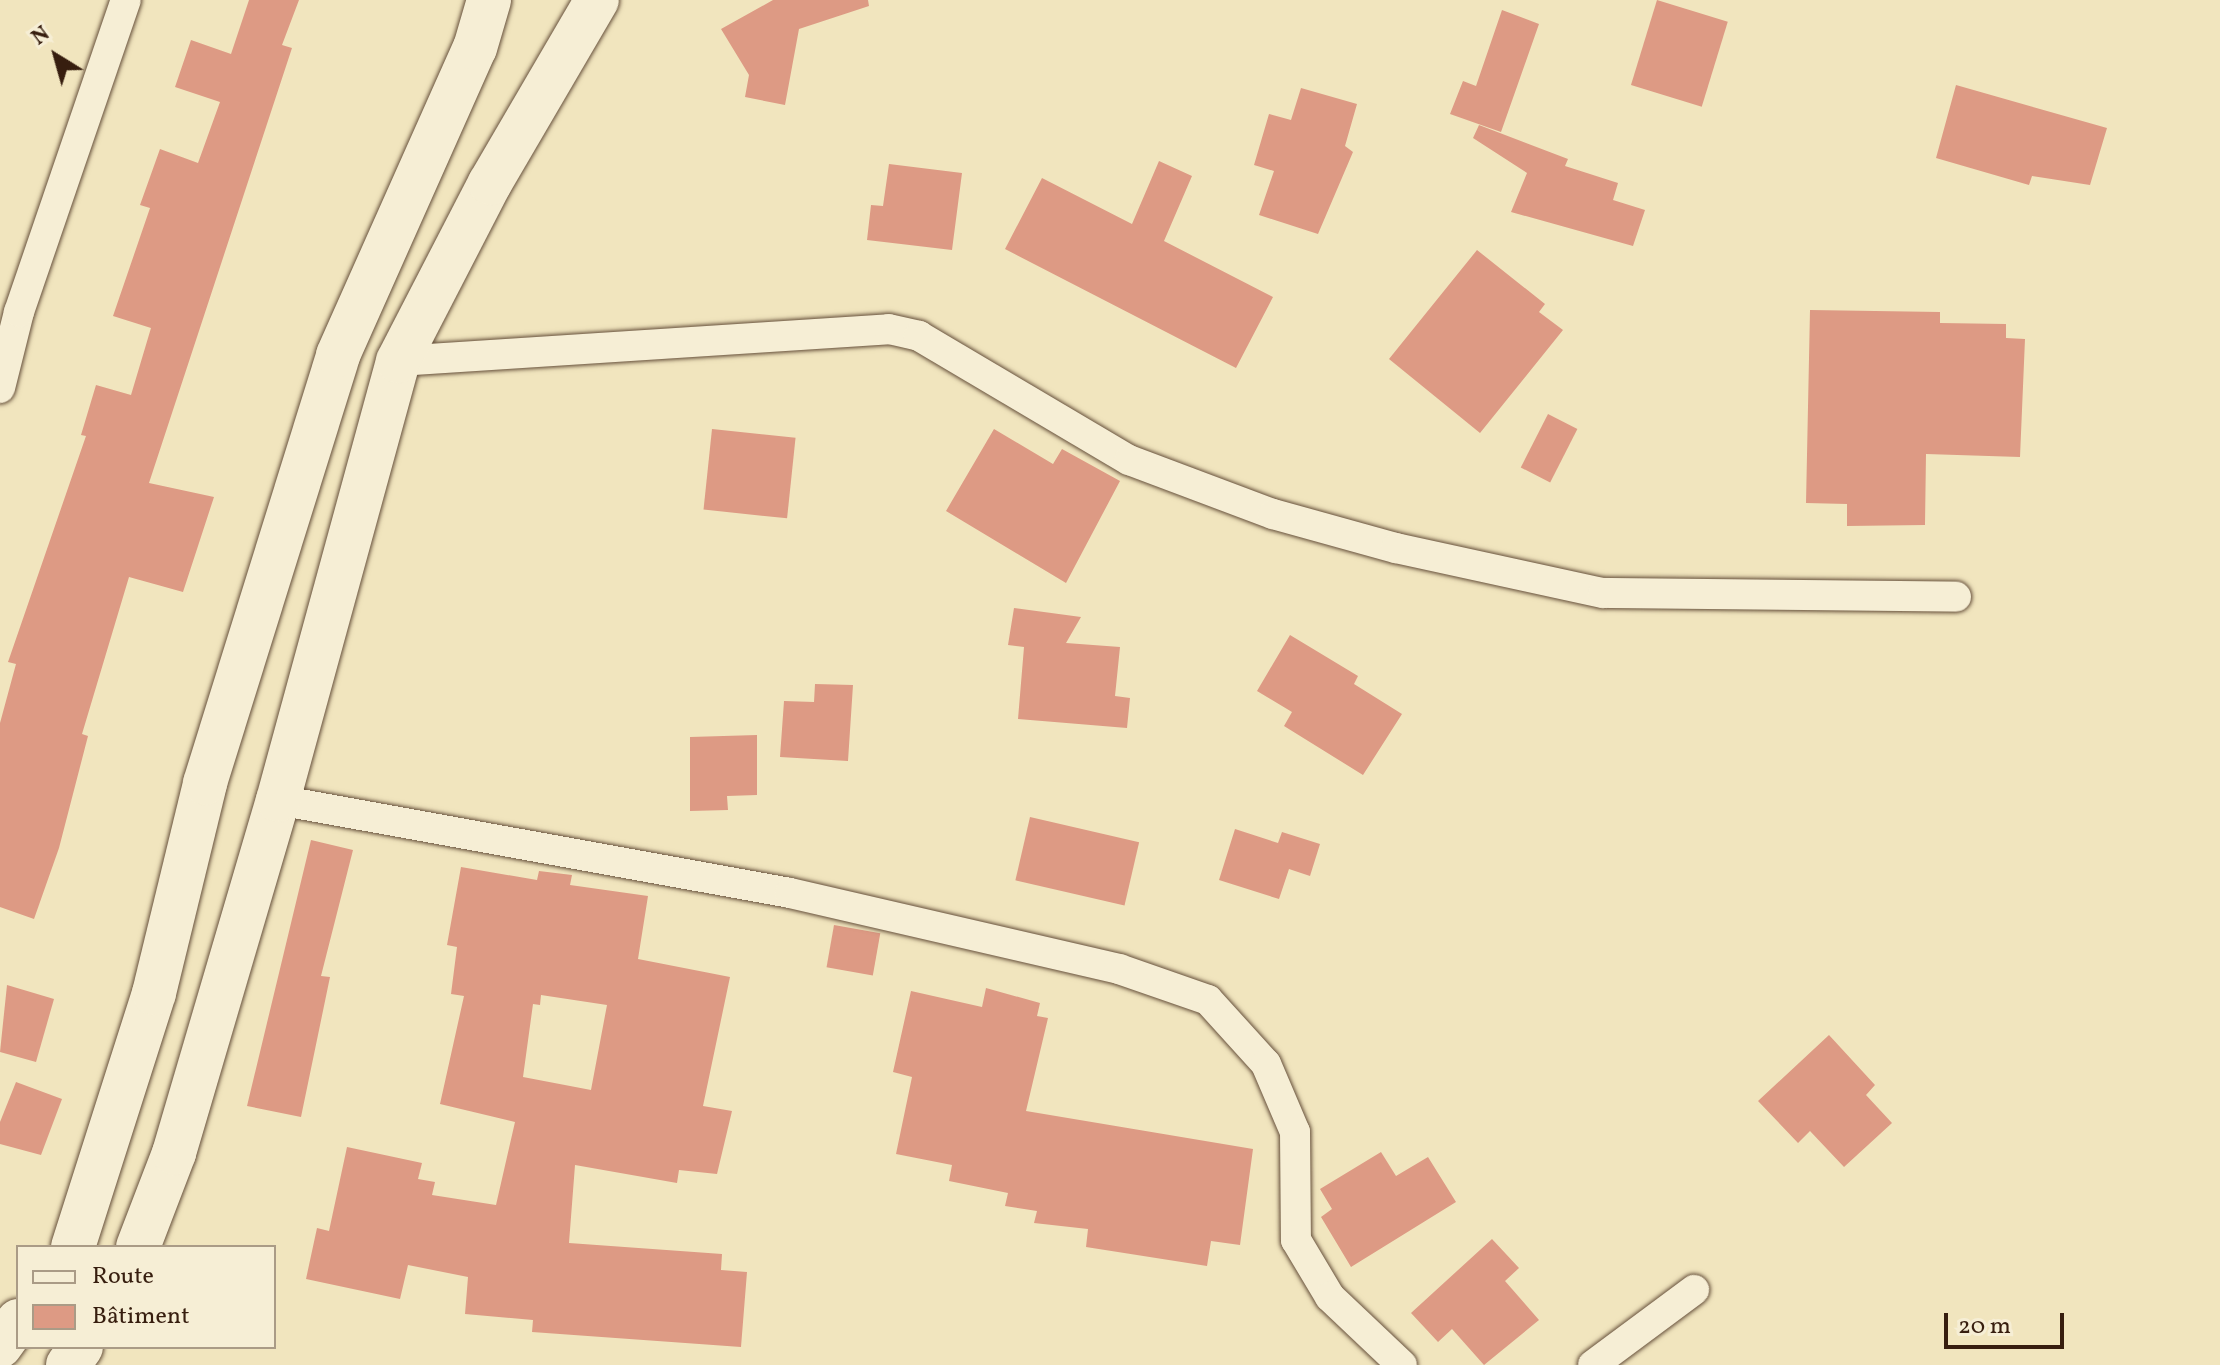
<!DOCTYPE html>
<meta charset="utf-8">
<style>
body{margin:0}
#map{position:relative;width:2220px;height:1365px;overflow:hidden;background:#f1e5be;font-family:Vollkorn,serif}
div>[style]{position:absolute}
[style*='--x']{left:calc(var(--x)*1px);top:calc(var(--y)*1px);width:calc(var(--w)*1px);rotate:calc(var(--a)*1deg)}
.building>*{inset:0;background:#dd9a84;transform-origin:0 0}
.roads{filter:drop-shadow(0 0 2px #66503b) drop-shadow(0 0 2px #66503b)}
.street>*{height:30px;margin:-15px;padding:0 15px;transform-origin:15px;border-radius:15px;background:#f6eed5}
.secondary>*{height:44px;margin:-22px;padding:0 22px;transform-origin:22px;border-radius:22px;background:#f6eed5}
span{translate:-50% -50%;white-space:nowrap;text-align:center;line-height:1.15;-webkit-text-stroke:7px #f6eed5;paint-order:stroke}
.legend{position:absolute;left:16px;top:1245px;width:260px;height:104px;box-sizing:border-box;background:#f6eed5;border:2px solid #aa9b86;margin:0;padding:10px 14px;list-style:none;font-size:24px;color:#371e0f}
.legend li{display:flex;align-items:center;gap:16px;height:40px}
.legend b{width:40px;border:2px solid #aa9b86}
.north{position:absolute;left:16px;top:16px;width:80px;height:80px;-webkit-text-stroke:6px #f6eed5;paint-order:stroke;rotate:323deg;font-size:22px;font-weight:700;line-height:32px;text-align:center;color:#371e0f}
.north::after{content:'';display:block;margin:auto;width:28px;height:36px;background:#371e0f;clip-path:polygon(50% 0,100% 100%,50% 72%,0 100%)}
.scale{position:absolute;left:1944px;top:1313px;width:120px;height:36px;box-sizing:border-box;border:4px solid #371e0f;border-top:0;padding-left:10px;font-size:24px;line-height:28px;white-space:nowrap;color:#371e0f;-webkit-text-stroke:6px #f6eed5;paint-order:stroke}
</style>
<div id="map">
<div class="building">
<i style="clip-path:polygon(249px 0,299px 0,282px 45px,292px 48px,149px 483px,214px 497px,183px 592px,129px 577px,82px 734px,88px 736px,59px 848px,34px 919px,0 907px,0 723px,16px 664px,8px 662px,86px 436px,81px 435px,96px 385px,131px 395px,151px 328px,113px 316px,150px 208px,140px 205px,160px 149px,198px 163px,220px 102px,175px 87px,191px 40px,231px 54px)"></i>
<i style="clip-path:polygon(773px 0,868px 0,869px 6px,799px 29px,785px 105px,745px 97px,749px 75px,721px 29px)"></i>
<i style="left:1657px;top:0;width:74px;height:89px;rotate:17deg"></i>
<i style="clip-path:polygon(1502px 10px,1539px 24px,1501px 132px,1450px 114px,1463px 81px,1476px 86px)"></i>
<i style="clip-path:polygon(1956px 85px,2107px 128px,2090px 185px,2032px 176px,2029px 185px,1936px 158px)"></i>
<i style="clip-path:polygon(1301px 88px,1357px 104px,1345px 146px,1353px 152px,1318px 234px,1259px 215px,1274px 171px,1254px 165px,1269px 114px,1291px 120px)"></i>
<i style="clip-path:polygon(1479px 125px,1568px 159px,1565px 166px,1618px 183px,1613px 200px,1645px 210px,1633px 246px,1511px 212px,1527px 173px,1473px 138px)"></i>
<i style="clip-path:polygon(1159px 161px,1192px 176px,1164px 241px,1273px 297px,1236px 368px,1005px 249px,1042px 178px,1132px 224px)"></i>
<i style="clip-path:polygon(889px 164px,962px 173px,952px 250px,867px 240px,871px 205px,883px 206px)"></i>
<i style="clip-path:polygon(1477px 250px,1545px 304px,1539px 312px,1563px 330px,1480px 433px,1389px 359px)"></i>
<i style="clip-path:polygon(1810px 310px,1940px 312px,1940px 323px,2006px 324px,2006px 338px,2025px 339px,2020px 457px,1926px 454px,1925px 525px,1847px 526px,1847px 504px,1806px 503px)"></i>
<i style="left:1548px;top:414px;width:33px;height:60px;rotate:27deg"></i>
<i style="left:712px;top:429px;width:84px;height:81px;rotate:6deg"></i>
<i style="clip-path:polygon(994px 429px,1053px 464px,1062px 449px,1120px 481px,1066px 583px,946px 511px)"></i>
<i style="clip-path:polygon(1014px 608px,1081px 617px,1066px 643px,1120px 647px,1115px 696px,1130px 698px,1127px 728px,1018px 719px,1024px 647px,1008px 645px)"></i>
<i style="clip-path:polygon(1290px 635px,1358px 676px,1354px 684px,1402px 714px,1363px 775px,1284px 726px,1292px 712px,1257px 691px)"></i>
<i style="clip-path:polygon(815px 684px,853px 685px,848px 761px,780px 757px,784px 701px,814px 702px)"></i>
<i style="clip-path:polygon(757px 735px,757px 795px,727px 796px,728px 810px,690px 811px,690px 737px)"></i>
<i style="left:1030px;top:817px;width:112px;height:65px;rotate:13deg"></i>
<i style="clip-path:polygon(1235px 829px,1278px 843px,1282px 832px,1320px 844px,1310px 876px,1289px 869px,1279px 899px,1219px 880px)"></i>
<i style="clip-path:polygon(311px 840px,353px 850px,321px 976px,330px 977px,301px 1117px,247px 1106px)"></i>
<i style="clip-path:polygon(evenodd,461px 867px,537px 880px,539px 871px,572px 875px,570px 885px,648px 896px,638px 959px,730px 977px,703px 1106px,732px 1111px,717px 1174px,679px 1170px,677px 1183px,575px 1165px,569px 1243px,722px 1254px,721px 1270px,747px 1272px,741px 1347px,532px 1332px,533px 1320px,465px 1314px,468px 1277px,408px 1265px,400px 1299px,306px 1279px,317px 1228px,329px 1231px,347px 1147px,422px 1163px,418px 1179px,435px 1182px,432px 1195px,496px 1205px,515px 1122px,440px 1104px,464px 996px,451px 994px,457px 947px,447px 945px,461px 867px,541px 995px,607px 1005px,591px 1090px,523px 1077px,533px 1004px,540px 1005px,541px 995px)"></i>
<i style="left:834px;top:925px;width:47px;height:43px;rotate:10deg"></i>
<i style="clip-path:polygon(7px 985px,54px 999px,36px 1062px,0 1052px)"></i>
<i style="clip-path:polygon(986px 988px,1040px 1003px,1037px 1016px,1048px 1018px,1026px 1111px,1253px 1149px,1240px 1245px,1211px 1241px,1207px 1266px,1086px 1247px,1088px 1229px,1034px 1223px,1037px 1211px,1005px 1206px,1008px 1193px,949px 1181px,952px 1165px,896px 1154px,912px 1077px,893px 1072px,911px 991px,982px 1007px)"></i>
<i style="clip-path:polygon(1829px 1035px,1875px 1085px,1866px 1095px,1892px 1123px,1844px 1167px,1810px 1131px,1798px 1143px,1758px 1101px)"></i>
<i style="clip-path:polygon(16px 1082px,62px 1099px,41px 1155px,0 1144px,0 1122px)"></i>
<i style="clip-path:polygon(1381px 1152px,1396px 1176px,1428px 1157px,1456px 1202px,1351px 1267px,1321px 1217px,1332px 1209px,1320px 1189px)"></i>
<i style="clip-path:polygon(1492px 1239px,1519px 1268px,1505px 1281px,1539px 1320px,1484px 1365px,1452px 1329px,1438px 1342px,1411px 1313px)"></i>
</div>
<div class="roads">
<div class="street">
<i style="--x:398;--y:361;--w:492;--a:-3.7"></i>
<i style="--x:889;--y:329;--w:31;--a:13"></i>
<i style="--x:919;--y:336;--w:244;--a:30.6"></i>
<i style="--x:1129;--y:460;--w:154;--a:20.6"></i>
<i style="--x:1273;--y:514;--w:128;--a:15.5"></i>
<i style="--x:1396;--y:548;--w:212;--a:12.3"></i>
<i style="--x:1603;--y:593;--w:353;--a:0.6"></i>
<i style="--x:0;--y:388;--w:78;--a:-76"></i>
<i style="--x:19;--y:312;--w:330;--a:-71.1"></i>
<i style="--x:278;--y:800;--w:520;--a:10.29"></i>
<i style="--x:790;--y:893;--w:338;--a:13"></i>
<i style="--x:1119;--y:969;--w:94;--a:19.2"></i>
<i style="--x:1208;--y:1000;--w:86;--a:47.8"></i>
<i style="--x:1266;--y:1064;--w:74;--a:66.9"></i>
<i style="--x:1295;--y:1132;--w:108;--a:89.5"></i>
<i style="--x:1296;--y:1240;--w:66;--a:59.2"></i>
<i style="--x:1330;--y:1297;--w:99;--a:43.4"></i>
<i style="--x:1593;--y:1365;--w:126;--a:-36.6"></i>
</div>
<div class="secondary">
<i style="--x:73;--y:1247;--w:267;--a:-72.3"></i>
<i style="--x:154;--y:993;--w:216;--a:-76.3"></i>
<i style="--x:205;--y:783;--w:448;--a:-72.7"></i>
<i style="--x:338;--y:355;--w:336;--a:-66"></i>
<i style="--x:475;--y:48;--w:50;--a:-73.7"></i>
<i style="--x:138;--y:1247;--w:101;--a:-69"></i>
<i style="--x:174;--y:1153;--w:368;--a:-73.6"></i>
<i style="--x:278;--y:800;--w:455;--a:-74.7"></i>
<i style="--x:398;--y:361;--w:200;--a:-62.7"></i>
<i style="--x:490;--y:183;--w:212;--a:-59.7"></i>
<i style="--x:0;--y:1346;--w:31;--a:-54"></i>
<i style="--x:68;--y:1365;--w:22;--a:-54"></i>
</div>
</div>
<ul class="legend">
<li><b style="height:10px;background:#f6eed5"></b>Route</li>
<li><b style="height:22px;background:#dd9a84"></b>Bâtiment</li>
</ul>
<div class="north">N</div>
<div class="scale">20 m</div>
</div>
